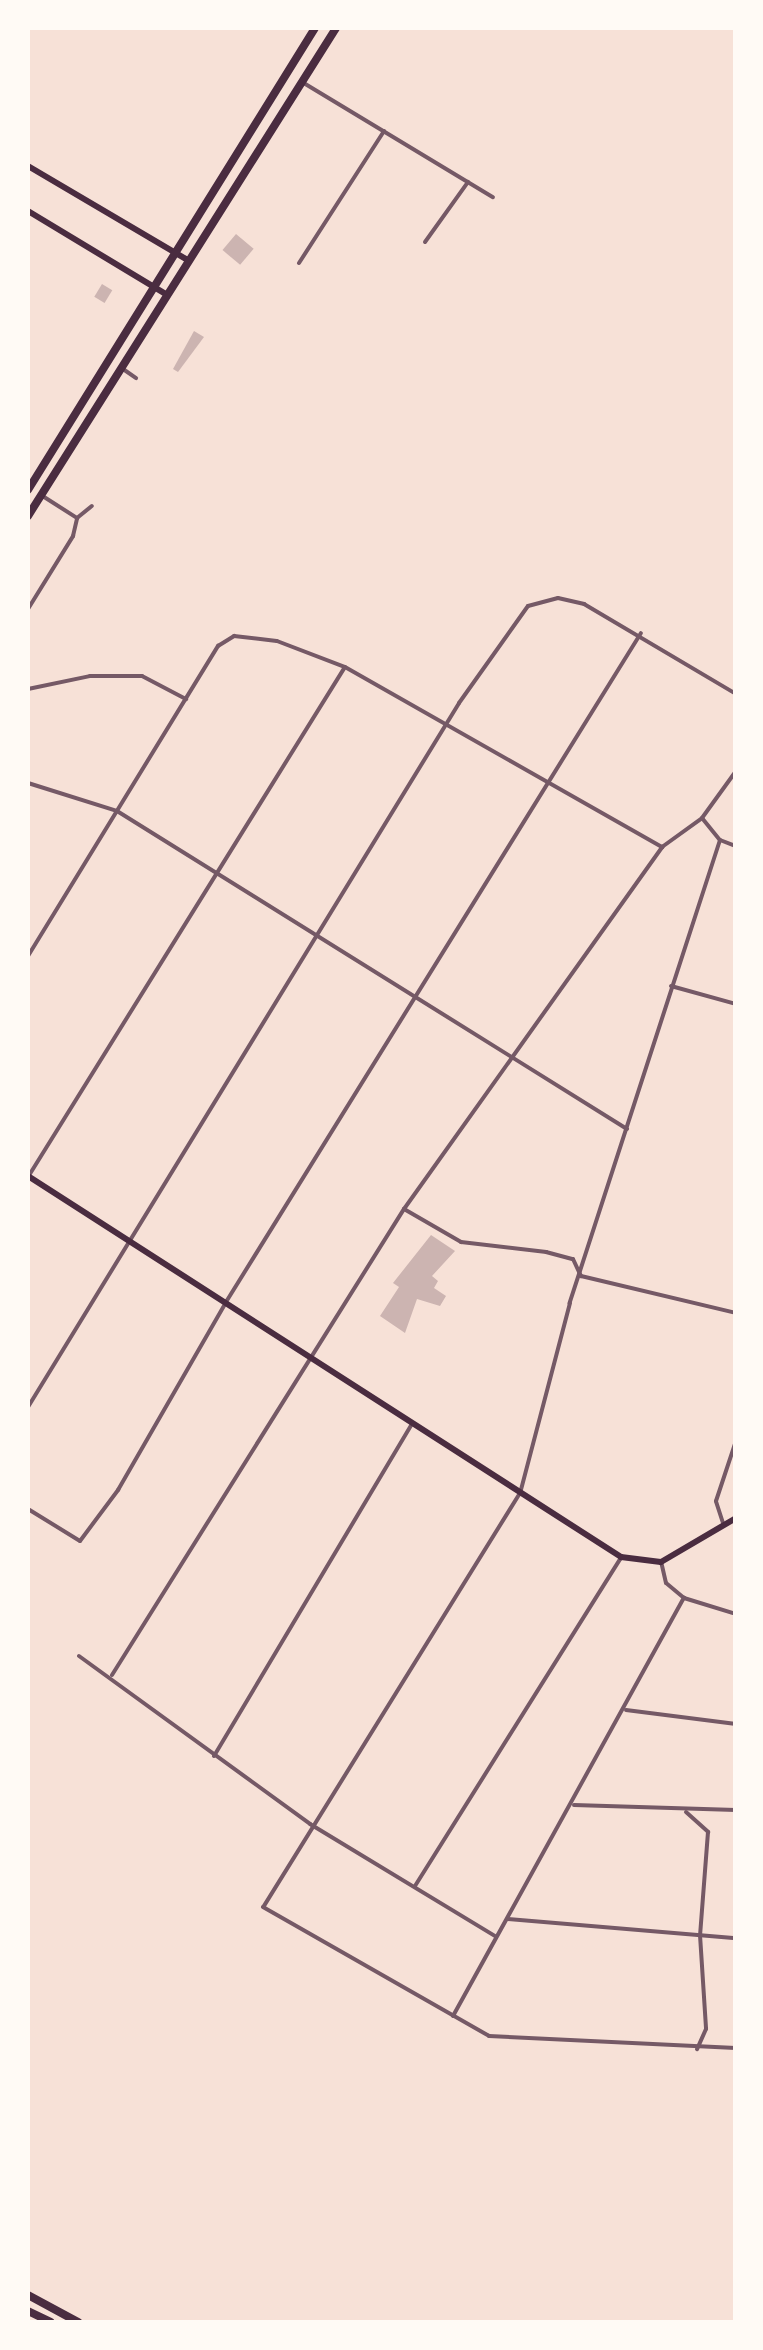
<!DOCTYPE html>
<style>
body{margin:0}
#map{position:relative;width:763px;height:2350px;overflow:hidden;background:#f7e1d7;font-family:Lora,serif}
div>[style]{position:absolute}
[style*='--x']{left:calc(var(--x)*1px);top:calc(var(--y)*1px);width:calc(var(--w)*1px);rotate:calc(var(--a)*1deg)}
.building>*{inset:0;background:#ccb4b1;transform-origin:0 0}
.minor>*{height:4px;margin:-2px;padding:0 2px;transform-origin:2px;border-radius:2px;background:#755966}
.secondary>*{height:6px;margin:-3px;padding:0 3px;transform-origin:3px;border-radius:3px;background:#4a2c40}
.trunk>*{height:8px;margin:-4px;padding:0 4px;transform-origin:4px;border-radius:4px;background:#4a2c40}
span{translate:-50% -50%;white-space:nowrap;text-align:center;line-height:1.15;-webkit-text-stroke:10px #fffaf5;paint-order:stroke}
.frame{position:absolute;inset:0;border:30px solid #fffaf5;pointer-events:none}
</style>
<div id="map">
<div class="building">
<i style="left:236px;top:234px;width:23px;height:21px;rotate:40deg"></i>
<i style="left:102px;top:284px;width:12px;height:15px;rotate:31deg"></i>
<i style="clip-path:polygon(194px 331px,204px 337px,178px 372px,173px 369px)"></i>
<i style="clip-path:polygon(431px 1235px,455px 1251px,432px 1276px,438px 1281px,434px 1288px,446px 1296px,440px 1306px,417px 1299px,405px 1333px,380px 1316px,399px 1287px,393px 1283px)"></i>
</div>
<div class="minor">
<i style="--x:302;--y:82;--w:223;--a:31.1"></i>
<i style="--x:425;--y:242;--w:74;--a:-54.4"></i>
<i style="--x:299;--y:263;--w:157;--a:-57.2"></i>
<i style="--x:123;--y:369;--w:16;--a:35"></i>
<i style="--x:41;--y:495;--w:43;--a:32.6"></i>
<i style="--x:77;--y:518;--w:19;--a:-39"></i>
<i style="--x:28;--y:609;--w:86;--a:-58.3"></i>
<i style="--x:73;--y:536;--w:18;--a:-77"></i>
<i style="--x:28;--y:689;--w:63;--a:-11.8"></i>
<i style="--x:90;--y:676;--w:52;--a:0"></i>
<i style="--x:142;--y:676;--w:50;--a:27.6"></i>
<i style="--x:28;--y:783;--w:93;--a:17.5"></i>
<i style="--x:117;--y:811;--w:601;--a:31.94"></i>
<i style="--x:702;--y:818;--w:28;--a:51"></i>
<i style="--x:720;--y:840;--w:17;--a:21"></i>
<i style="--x:720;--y:840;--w:487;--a:108"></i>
<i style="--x:570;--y:1303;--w:196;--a:104.7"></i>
<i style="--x:520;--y:1493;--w:487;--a:121.8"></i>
<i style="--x:263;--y:1907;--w:260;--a:29.7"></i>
<i style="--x:489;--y:2036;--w:247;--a:2.8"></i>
<i style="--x:28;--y:956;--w:364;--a:-58.5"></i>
<i style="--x:218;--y:646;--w:19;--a:-32"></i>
<i style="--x:234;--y:636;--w:43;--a:6.6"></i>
<i style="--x:277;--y:641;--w:73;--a:20.9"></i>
<i style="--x:345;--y:667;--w:365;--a:29.6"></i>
<i style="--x:671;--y:986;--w:67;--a:15.5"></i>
<i style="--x:28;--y:1177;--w:600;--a:-58.14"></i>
<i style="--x:404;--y:1209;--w:66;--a:30.1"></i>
<i style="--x:461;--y:1242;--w:86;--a:6.7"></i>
<i style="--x:546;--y:1252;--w:28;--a:15"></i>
<i style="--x:573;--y:1259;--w:19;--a:65"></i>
<i style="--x:581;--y:1276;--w:159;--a:13.4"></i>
<i style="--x:28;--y:1407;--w:825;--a:-58.52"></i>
<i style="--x:459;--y:703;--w:119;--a:-54.6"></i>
<i style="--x:528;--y:606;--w:31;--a:-15"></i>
<i style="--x:558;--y:598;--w:27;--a:13"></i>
<i style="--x:584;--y:604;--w:177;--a:30.6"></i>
<i style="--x:28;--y:1509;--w:61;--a:31.6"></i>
<i style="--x:80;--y:1541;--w:64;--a:-53.3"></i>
<i style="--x:118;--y:1490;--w:217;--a:-60.1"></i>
<i style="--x:226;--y:1302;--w:787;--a:-58.19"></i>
<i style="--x:723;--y:1523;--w:23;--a:-108"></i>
<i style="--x:716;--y:1501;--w:63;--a:-71.6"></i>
<i style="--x:684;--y:1598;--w:54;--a:17.1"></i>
<i style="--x:79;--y:1656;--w:286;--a:36"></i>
<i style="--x:310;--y:1824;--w:216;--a:31.2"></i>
<i style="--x:112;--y:1675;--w:550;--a:-57.93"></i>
<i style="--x:404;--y:1209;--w:445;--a:-54.5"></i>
<i style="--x:662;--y:847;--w:49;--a:-35.9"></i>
<i style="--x:702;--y:818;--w:58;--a:-54.1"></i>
<i style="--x:626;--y:1710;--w:111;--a:7.3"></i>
<i style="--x:214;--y:1756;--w:385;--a:-59.2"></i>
<i style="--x:574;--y:1805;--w:162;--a:1.8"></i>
<i style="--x:686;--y:1812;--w:30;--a:42"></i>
<i style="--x:708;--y:1832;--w:103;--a:94.4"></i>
<i style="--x:700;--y:1935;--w:94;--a:86.3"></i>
<i style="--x:706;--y:2029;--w:22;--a:114"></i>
<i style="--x:415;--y:1886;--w:388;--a:-57.9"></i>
<i style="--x:508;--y:1919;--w:229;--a:4.8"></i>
<i style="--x:453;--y:2016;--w:478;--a:-61.1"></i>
<i style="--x:684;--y:1598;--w:23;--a:-140"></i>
<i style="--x:666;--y:1583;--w:22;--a:-103"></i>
</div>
<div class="secondary">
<i style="--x:28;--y:166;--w:187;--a:30.5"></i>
<i style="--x:28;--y:211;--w:162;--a:31.1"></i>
<i style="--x:28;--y:1176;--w:705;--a:32.72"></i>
<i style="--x:621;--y:1557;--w:40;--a:7.1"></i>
<i style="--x:661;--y:1562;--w:87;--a:-30.4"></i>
</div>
<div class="trunk">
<i style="--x:28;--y:490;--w:544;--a:-58.15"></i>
<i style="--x:28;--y:516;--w:577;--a:-57.74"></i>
<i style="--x:28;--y:2295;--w:57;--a:28.4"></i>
<i style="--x:28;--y:2311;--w:25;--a:26"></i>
</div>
<div class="frame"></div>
</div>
